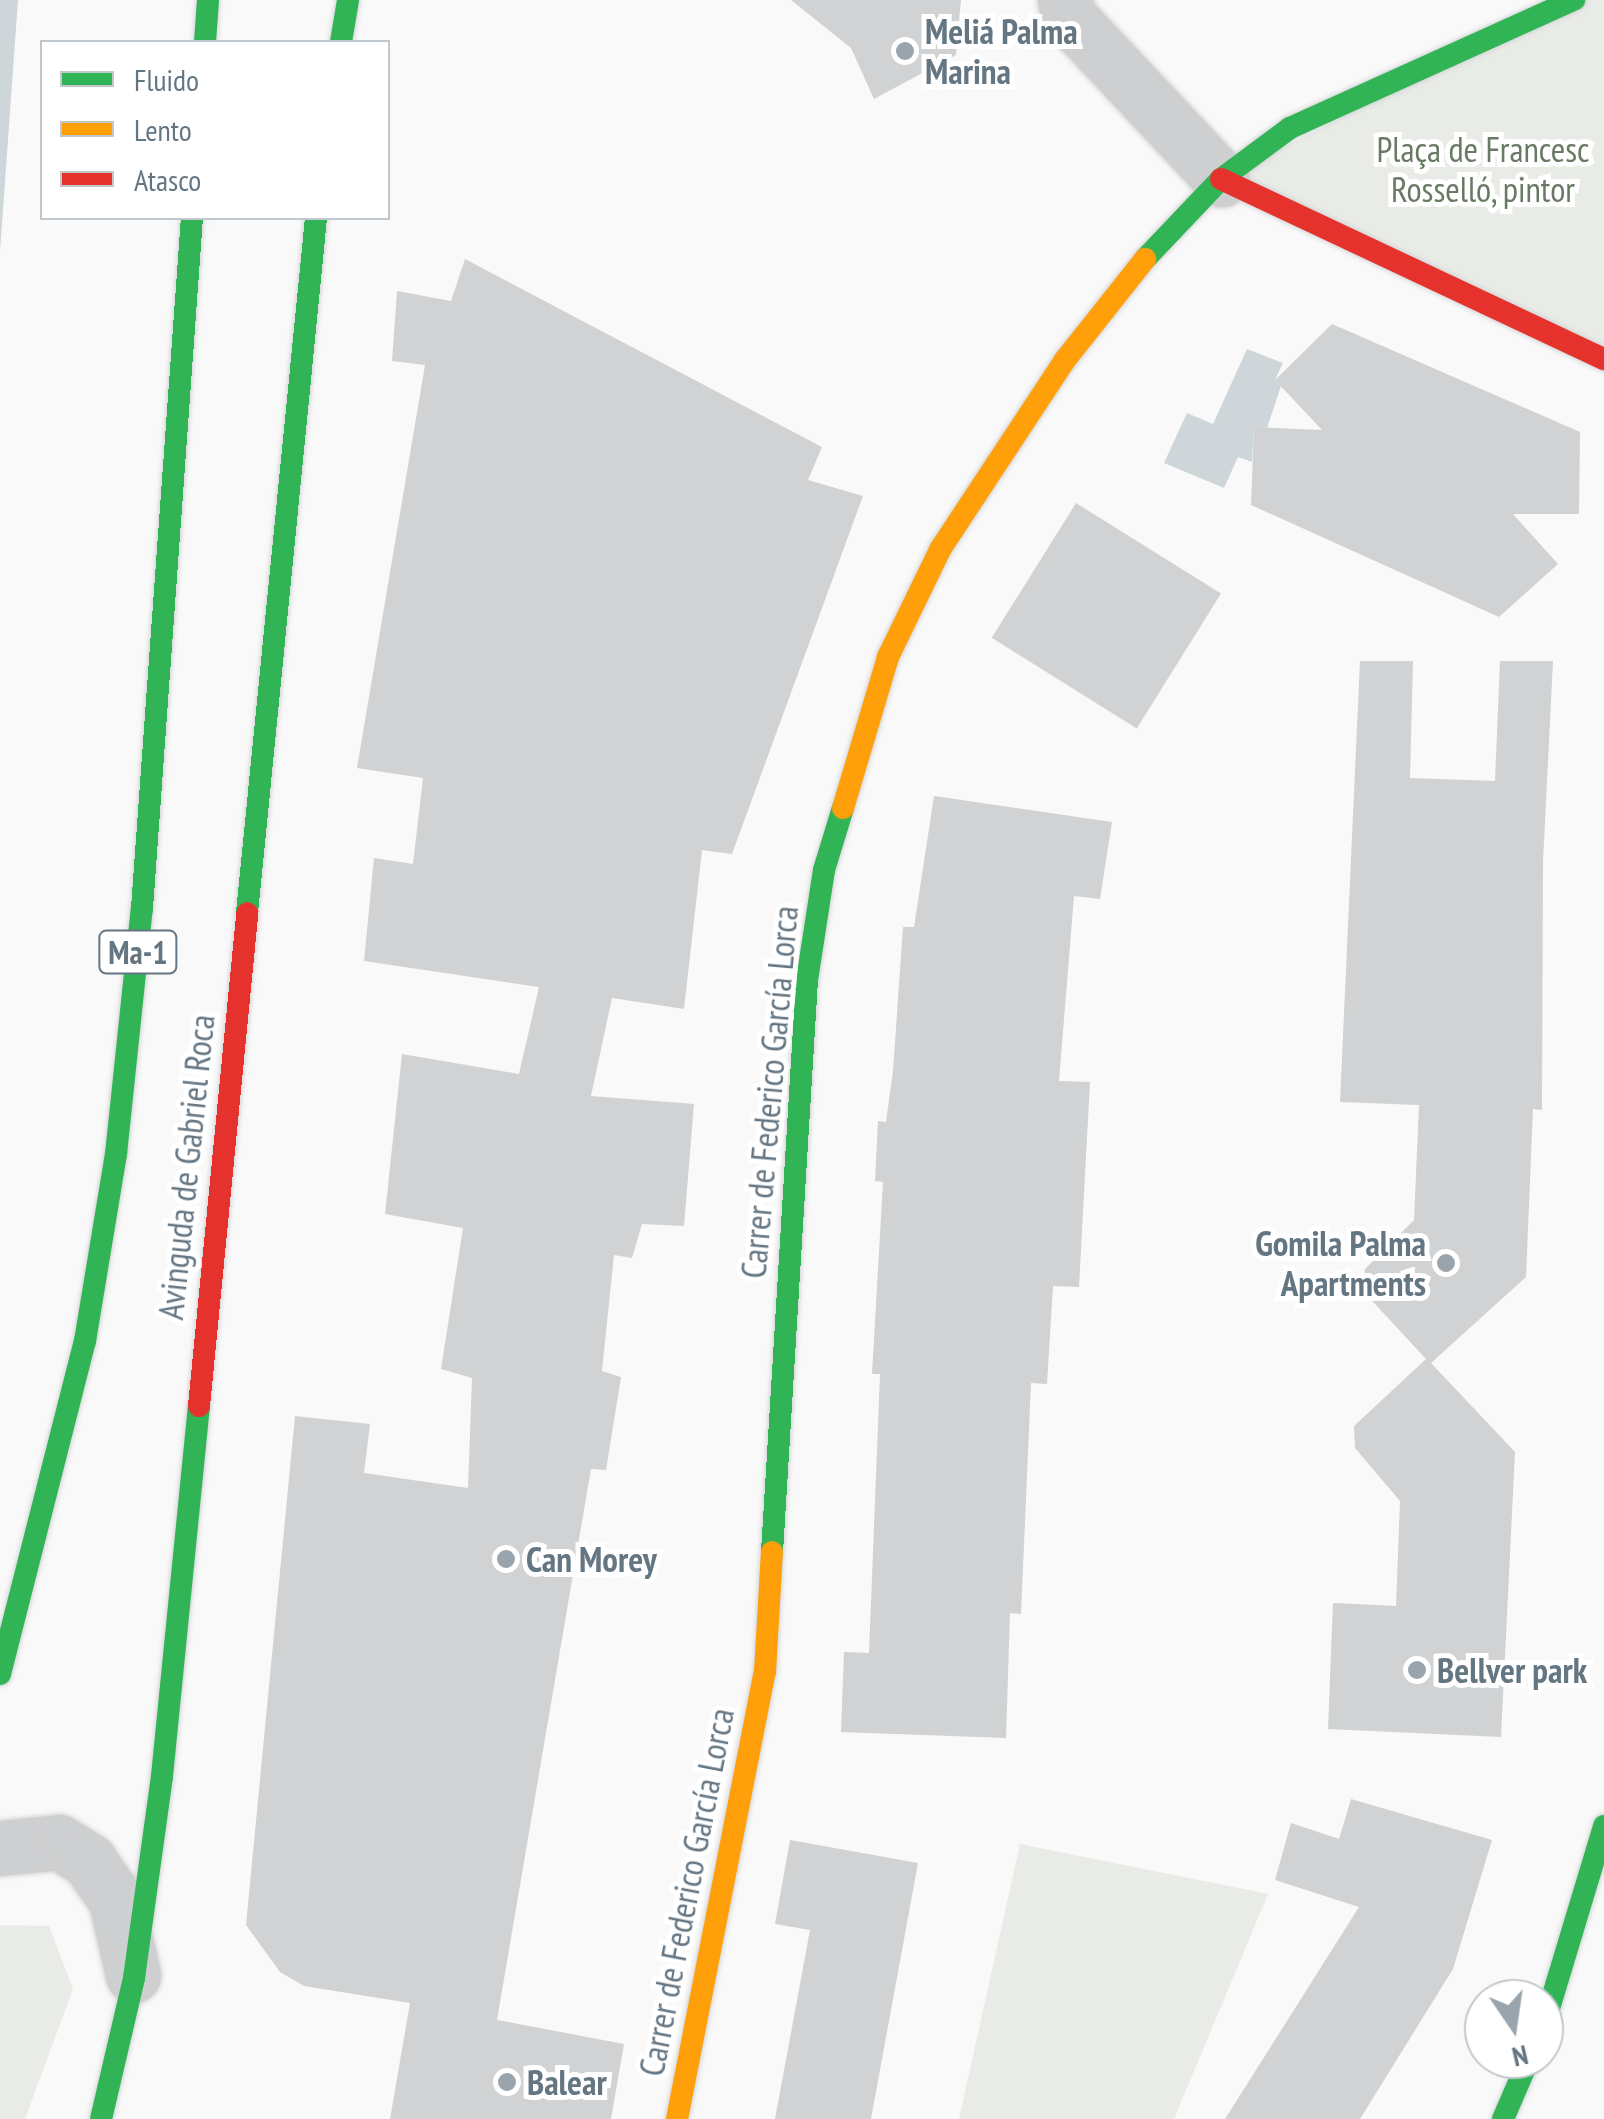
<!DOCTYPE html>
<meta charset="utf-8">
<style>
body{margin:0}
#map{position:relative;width:1604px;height:2119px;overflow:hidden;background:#f9f9f9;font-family:"PT Sans Narrow",sans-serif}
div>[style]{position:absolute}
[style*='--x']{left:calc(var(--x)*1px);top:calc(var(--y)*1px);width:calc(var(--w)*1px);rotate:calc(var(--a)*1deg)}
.green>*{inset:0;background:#e8ebe6}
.water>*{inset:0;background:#ced6d9}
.building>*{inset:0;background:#d0d2d3;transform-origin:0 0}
.roads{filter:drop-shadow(0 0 2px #d5d6d7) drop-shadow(0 0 2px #d5d6d7)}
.street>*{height:55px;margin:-27.5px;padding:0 27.5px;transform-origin:27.5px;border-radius:27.5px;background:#cecfd0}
.fast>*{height:22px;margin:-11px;padding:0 11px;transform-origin:11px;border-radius:11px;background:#30b455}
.slow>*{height:22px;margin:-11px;padding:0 11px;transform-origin:11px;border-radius:11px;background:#ff9f0a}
.jam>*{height:22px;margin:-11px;padding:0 11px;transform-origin:11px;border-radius:11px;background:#e5322d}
.dots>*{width:28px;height:28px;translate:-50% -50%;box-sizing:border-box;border:5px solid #fff;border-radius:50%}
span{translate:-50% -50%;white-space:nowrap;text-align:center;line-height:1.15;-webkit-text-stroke:10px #fff;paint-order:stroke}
.shield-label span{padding:2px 8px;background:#fff;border:2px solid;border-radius:8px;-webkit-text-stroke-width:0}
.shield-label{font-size:32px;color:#657683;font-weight:700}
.poi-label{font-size:35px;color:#657683;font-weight:700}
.left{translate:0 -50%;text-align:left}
.right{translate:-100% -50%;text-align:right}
.park-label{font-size:35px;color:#687a64}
.street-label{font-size:35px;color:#657683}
.legend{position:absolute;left:40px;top:40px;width:350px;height:180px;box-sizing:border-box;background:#fff;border:2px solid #c1c8cd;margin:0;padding:12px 18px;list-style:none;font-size:30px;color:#657683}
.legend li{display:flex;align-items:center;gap:20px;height:50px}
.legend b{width:50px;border:2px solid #c1c8cd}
.north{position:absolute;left:1464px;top:1979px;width:100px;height:100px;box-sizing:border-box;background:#fff;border:2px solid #c1c8cd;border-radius:50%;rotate:167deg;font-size:28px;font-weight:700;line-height:40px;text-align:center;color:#657683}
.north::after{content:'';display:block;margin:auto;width:35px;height:45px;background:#99a4ac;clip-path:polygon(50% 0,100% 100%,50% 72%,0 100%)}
</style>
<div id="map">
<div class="green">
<i style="clip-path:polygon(1574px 0,1604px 0,1604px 359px,1221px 179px)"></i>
<i style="clip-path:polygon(1020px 1844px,1268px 1894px,1174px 2119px,959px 2119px)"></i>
<i style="clip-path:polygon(0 1925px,49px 1926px,73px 1989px,25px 2119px,0 2119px)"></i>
</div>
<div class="water">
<i style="clip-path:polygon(0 0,18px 0,0 251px)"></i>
<i style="clip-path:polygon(1247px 349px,1283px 363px,1275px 380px,1281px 386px,1267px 428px,1254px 427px,1252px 462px,1238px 457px,1224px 488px,1164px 463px,1187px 413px,1213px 424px)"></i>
</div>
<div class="building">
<i style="clip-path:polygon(791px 0,961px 0,956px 55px,874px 99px,851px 48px)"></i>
<i style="clip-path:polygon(465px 259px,822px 447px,808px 480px,863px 496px,732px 854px,702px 850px,684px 1009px,612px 998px,591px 1096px,694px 1104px,684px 1226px,642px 1224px,632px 1258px,614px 1255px,602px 1371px,621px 1377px,606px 1470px,591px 1469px,497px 2020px,624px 2044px,611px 2119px,390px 2119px,410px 2003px,304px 1986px,280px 1972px,246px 1925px,295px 1416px,370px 1424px,364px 1473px,468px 1488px,472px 1378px,441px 1369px,463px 1228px,385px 1214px,402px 1054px,519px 1074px,539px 987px,364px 961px,374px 858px,413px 864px,423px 778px,357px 768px,425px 365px,392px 361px,397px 291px,451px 301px)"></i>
<i style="clip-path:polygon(1332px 324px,1580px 432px,1579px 514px,1513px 514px,1558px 564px,1499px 617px,1251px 505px,1254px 427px,1322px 430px,1275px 380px)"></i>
<i style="left:1076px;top:503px;width:171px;height:159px;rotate:32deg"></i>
<i style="clip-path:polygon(1360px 661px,1413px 661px,1410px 778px,1495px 781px,1500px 661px,1553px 661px,1543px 862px,1542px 1110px,1533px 1109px,1526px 1277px,1431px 1363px,1515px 1452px,1501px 1737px,1328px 1729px,1333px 1603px,1396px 1606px,1400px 1501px,1355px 1448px,1354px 1426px,1426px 1359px,1363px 1291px,1365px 1269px,1414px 1220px,1419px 1105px,1340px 1102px)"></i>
<i style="clip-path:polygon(934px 796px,1112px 822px,1100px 899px,1074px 896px,1059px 1081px,1090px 1082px,1079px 1287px,1053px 1286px,1047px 1384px,1031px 1383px,1021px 1614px,1010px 1613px,1006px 1738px,841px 1732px,844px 1652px,869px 1653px,880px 1374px,872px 1374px,883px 1182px,875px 1181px,878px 1121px,886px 1122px,893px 1071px,903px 927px,914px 927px)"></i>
<i style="clip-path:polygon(1351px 1799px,1492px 1840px,1453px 1969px,1360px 2119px,1225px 2119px,1359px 1907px,1275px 1880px,1291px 1823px,1339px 1839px)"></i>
<i style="clip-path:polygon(790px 1840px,918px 1863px,871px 2119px,775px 2119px,810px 1930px,775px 1924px)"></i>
</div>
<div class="roads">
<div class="street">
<i style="--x:1065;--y:0;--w:16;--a:79"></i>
<i style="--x:1068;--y:16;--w:224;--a:46.8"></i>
<i style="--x:0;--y:1848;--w:59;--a:-5.8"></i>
<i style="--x:59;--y:1842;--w:36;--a:32"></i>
<i style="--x:89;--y:1861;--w:47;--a:55.3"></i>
<i style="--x:116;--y:1900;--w:77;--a:77.2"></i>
</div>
<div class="fast">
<i style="--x:205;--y:42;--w:42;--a:-85.9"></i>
<i style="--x:341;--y:42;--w:43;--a:-80.5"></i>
<i style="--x:1145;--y:259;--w:110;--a:-46.5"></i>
<i style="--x:1221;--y:179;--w:86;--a:-36.5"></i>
<i style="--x:1290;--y:128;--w:312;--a:-24.3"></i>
<i style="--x:247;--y:913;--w:698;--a:-84.33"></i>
<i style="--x:772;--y:1552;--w:573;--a:-86.5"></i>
<i style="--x:807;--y:980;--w:111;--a:-81.2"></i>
<i style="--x:824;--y:870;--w:65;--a:-73"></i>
<i style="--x:0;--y:1674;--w:344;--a:-75.7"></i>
<i style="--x:85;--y:1341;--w:190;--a:-80.6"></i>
<i style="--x:116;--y:1154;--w:247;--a:-84"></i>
<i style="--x:142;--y:908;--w:692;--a:-85.86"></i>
<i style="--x:1544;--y:2025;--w:208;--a:-73.2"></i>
<i style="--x:101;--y:2119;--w:145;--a:-76.8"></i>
<i style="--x:134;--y:1978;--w:204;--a:-82.1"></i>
<i style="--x:162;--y:1776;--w:372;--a:-84.3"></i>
<i style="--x:1503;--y:2119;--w:65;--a:-66.6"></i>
</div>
<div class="slow">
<i style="--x:843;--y:808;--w:158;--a:-73.4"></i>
<i style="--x:888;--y:657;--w:121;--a:-64.1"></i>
<i style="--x:941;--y:548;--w:225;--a:-56.6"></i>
<i style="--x:1065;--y:360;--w:129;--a:-51.6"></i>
<i style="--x:677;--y:2119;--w:456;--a:-78.9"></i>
<i style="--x:765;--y:1672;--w:120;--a:-86.7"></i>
</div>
<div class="jam">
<i style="--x:1221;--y:179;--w:423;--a:25.2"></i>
<i style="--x:199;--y:1406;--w:495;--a:-84.4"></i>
</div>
</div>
<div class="dots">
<i style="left:905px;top:51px;background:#99a4ac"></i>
<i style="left:1446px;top:1263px;background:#99a4ac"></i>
<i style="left:506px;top:1559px;background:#99a4ac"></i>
<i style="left:1417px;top:1670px;background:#99a4ac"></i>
<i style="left:507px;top:2082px;background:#99a4ac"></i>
</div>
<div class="shield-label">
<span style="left:138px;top:952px">Ma-1</span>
</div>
<div class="poi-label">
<span class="left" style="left:925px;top:51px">Meliá Palma<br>Marina</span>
<span class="right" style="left:1426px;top:1263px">Gomila Palma<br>Apartments</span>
<span class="left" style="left:526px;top:1559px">Can Morey</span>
<span class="left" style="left:1437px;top:1670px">Bellver park</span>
<span class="left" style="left:527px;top:2082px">Balear</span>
</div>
<div class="park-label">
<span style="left:1483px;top:169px">Plaça de Francesc<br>Rosselló, pintor</span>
</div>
<div class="street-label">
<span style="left:769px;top:1092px;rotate:-85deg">Carrer de Federico García Lorca</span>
<span style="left:186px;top:1167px;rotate:-84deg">Avinguda de Gabriel Roca</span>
<span style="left:686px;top:1892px;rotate:-79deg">Carrer de Federico García Lorca</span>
</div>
<ul class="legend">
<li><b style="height:12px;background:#30b455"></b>Fluido</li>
<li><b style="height:12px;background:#ff9f0a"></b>Lento</li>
<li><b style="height:12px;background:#e5322d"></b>Atasco</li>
</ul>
<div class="north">N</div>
</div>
